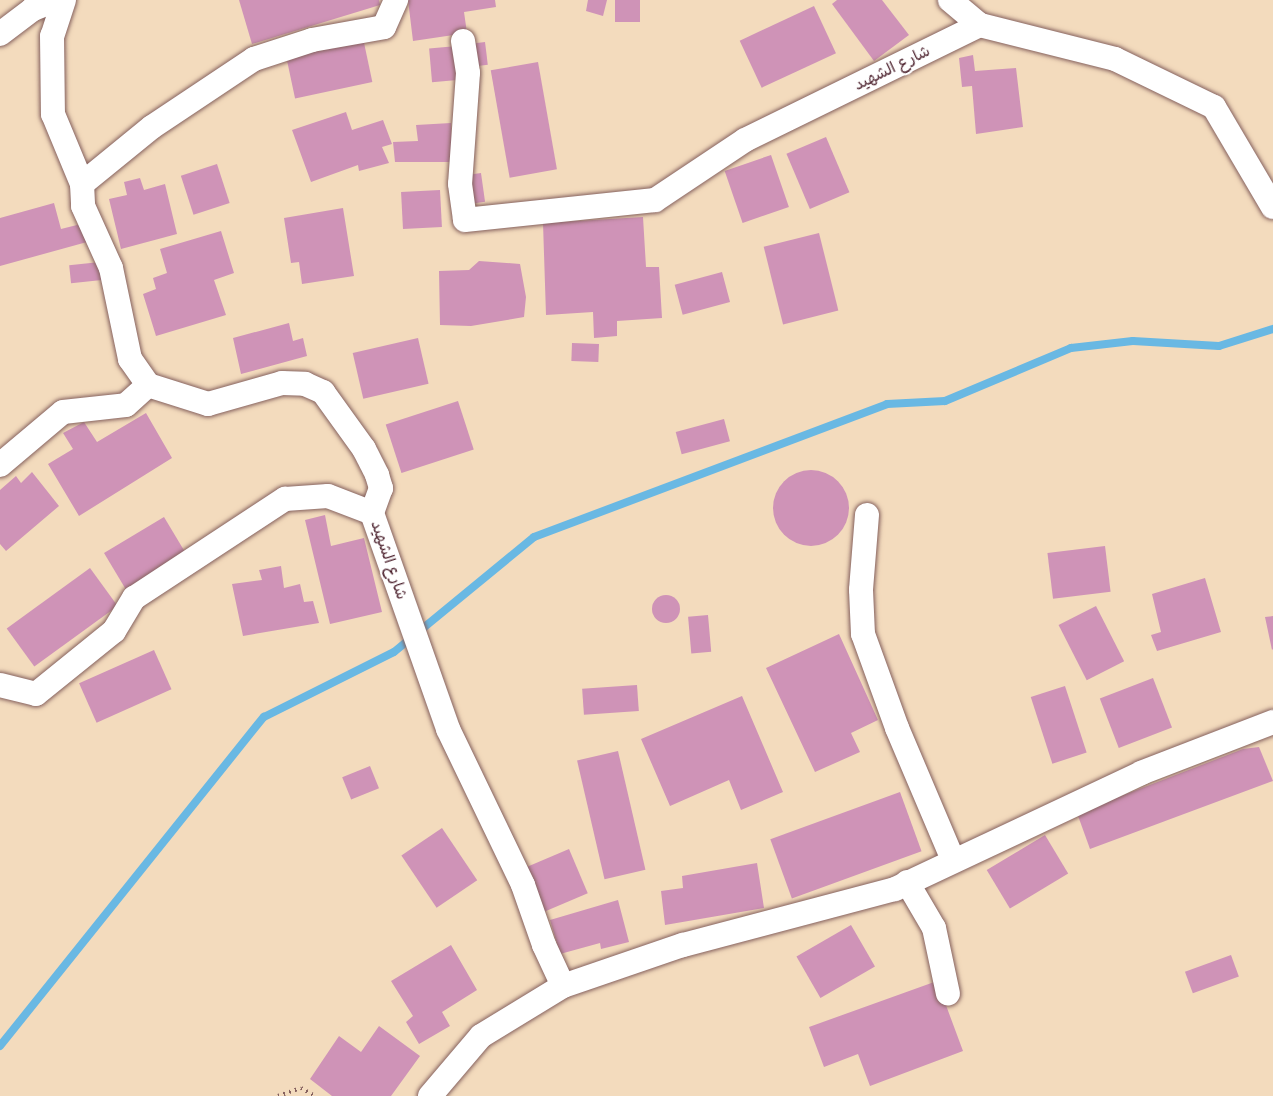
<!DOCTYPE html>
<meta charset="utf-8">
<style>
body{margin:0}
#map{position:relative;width:1273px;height:1096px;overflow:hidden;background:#f3dbbd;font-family:Pangolin,"Playpen Sans Arabic",sans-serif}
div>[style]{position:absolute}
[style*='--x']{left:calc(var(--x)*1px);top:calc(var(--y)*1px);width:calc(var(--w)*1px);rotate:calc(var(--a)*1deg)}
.stream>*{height:8px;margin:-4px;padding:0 4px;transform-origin:4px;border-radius:4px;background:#69b8e3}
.building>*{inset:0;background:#cf93b7;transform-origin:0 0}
.round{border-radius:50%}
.path>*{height:4px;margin-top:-2px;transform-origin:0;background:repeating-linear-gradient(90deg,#85615e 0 1.5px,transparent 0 6px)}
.roads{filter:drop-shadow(0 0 2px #85615e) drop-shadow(0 0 2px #85615e)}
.street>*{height:24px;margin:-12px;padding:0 12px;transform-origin:12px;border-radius:12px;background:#fff}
span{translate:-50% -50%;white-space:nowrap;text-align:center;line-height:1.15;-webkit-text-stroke:4.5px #fff;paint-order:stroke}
.street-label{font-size:16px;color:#4a1f2b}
</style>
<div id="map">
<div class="stream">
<i style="--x:0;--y:1046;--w:422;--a:-51.3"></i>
<i style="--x:264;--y:717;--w:145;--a:-26.6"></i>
<i style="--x:394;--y:652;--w:181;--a:-39.4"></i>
<i style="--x:534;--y:537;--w:377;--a:-20.6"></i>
<i style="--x:887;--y:404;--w:58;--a:-3"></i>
<i style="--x:945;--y:401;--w:137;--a:-22.8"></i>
<i style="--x:1071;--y:348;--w:62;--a:-6.4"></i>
<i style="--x:1133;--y:341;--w:86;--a:3.3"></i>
<i style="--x:1219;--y:346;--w:57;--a:-17.5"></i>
</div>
<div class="building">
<i style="clip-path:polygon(239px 0,379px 0,380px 5px,252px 44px)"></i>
<i style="clip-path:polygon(408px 0,495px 0,496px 7px,464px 12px,467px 33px,413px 41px)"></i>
<i style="clip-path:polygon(588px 0,607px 0,603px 16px,586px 11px)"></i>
<i style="left:615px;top:0;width:25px;height:22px"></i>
<i style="clip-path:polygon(837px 0,882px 0,909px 35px,874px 61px,832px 4px)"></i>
<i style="left:814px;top:6px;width:52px;height:82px;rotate:65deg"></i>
<i style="left:363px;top:38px;width:45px;height:79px;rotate:78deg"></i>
<i style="left:485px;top:42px;width:23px;height:14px;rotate:83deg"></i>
<i style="left:457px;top:46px;width:34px;height:28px;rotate:85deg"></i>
<i style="clip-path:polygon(973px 55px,975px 71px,1016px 68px,1023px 127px,976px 134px,972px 86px,962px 87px,959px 58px)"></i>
<i style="left:538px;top:62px;width:109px;height:48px;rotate:80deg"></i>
<i style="clip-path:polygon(346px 112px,352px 130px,383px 120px,392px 144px,382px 147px,389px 163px,359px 171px,358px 165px,311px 182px,292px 130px)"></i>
<i style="clip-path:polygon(451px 123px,453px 162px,395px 162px,393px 142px,418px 141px,416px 125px)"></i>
<i style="left:826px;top:137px;width:60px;height:43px;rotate:67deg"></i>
<i style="left:771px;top:155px;width:55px;height:49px;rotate:71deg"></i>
<i style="left:217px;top:164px;width:41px;height:38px;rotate:72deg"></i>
<i style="left:481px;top:173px;width:29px;height:14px;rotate:82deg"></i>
<i style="clip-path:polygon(140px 178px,144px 190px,165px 184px,177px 234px,121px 249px,109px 199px,127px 195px,124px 182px)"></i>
<i style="left:440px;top:190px;width:37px;height:39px;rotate:87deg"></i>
<i style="clip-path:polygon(54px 203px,61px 229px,81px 224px,87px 242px,0 266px,0 218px)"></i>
<i style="clip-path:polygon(343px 208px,354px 276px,302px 284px,299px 262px,291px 263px,284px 218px)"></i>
<i style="clip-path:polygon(643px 217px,646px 267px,659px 267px,662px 318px,617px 321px,617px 336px,594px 338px,593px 312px,546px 315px,543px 223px)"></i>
<i style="clip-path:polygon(221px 231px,234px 273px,214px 280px,226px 315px,156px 336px,143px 294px,156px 289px,153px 278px,167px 273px,160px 249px)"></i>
<i style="left:819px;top:233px;width:80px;height:57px;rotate:76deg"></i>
<i style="clip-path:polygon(479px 261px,520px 264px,526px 297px,524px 317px,471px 326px,440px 325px,439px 271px,469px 270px)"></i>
<i style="left:100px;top:262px;width:18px;height:31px;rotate:84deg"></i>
<i style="left:722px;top:272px;width:31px;height:49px;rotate:75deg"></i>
<i style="clip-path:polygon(289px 323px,293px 341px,303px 338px,307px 356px,241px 374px,233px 338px)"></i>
<i style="left:418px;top:338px;width:47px;height:67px;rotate:77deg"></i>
<i style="left:572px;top:343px;width:27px;height:18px;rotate:2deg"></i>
<i style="left:458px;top:401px;width:51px;height:76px;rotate:72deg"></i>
<i style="clip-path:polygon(146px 413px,172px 458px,79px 516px,48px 464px,73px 449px,63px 433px,84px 422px,97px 442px)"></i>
<i style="left:724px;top:419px;width:23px;height:50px;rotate:75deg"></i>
<i class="round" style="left:773px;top:470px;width:76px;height:76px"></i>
<i style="clip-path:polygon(32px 472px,59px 506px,6px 551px,0 544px,0 490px,16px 476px,21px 483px)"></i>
<i style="clip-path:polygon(325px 515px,331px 546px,364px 538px,382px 612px,330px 624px,305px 520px)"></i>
<i style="left:164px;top:517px;width:44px;height:70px;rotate:59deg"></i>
<i style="left:1105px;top:546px;width:46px;height:58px;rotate:83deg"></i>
<i style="clip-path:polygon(281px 566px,284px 588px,300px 584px,304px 602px,313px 601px,319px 623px,243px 636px,232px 584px,262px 580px,259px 570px)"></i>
<i style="left:90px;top:568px;width:47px;height:103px;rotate:54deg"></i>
<i style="clip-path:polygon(1205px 578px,1221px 632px,1157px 651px,1151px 635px,1161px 632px,1152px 594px)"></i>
<i class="round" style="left:652px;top:595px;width:28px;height:28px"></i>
<i style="left:1096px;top:606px;width:62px;height:42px;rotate:63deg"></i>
<i style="left:708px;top:615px;width:37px;height:20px;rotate:85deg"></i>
<i style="clip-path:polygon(1273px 616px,1273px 649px,1272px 650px,1265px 617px)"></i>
<i style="clip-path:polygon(839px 634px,878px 720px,851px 733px,860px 752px,815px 772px,766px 668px)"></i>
<i style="left:154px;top:650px;width:43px;height:82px;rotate:66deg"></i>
<i style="left:1153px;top:678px;width:53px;height:57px;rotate:69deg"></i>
<i style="left:637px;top:685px;width:26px;height:55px;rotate:86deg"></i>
<i style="left:1065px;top:686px;width:70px;height:36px;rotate:72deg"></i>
<i style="clip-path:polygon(742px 696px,783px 792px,741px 810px,729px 780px,670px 806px,641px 739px)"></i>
<i style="clip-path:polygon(1259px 747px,1273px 781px,1090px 849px,1077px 813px,1243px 749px)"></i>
<i style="left:618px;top:751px;width:122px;height:42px;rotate:77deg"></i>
<i style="left:370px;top:766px;width:24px;height:30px;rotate:68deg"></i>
<i style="left:900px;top:792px;width:63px;height:138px;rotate:70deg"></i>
<i style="left:442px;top:828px;width:63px;height:49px;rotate:56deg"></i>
<i style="left:1045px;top:835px;width:45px;height:68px;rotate:59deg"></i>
<i style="left:569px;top:849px;width:48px;height:53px;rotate:67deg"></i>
<i style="clip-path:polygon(757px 863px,764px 908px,665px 925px,661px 891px,683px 888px,682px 876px)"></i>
<i style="clip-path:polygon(618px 900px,629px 942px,601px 949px,600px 943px,560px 954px,550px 920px)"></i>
<i style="left:851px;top:925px;width:48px;height:63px;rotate:60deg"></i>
<i style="clip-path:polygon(451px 945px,477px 990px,442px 1012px,450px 1026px,419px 1044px,406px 1022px,413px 1016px,391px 981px)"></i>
<i style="left:1231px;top:955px;width:23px;height:49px;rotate:70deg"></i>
<i style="clip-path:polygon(937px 981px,963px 1051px,870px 1086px,858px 1054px,824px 1067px,809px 1027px)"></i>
<i style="clip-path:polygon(379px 1026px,420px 1056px,391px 1096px,332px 1096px,310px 1079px,339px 1036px,361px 1052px)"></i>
</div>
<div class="path">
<i style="--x:278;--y:1096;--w:24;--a:-19"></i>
<i style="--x:301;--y:1088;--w:16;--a:30"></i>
</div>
<div class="roads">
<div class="street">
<i style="--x:64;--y:0;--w:38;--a:108"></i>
<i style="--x:52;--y:36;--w:78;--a:89.3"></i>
<i style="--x:53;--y:114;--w:76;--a:67.5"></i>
<i style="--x:82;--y:184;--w:22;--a:87"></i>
<i style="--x:83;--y:206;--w:68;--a:65.7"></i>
<i style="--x:111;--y:268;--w:93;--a:78.2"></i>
<i style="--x:130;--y:359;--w:32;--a:55"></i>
<i style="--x:148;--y:385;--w:63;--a:17.6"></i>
<i style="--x:208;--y:404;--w:77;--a:-15.8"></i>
<i style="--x:282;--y:383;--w:23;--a:2"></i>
<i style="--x:305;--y:384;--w:20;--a:24"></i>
<i style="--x:323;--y:392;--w:70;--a:54.3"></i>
<i style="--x:364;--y:449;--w:29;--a:63"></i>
<i style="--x:377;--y:475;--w:14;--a:73"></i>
<i style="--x:381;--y:488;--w:27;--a:110"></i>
<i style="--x:950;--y:0;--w:39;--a:40"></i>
<i style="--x:0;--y:34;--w:41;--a:-37.1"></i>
<i style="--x:33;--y:9;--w:24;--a:-22"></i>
<i style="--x:463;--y:41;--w:32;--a:81"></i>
<i style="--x:468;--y:73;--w:111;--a:94.1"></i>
<i style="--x:460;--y:184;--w:36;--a:82"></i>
<i style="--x:465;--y:220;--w:191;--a:-6"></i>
<i style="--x:655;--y:200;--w:108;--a:-33.7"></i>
<i style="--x:745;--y:140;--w:262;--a:-26.1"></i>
<i style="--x:980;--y:25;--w:139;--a:14.1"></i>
<i style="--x:1115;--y:59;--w:110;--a:25.9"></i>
<i style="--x:1214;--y:107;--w:116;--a:59.5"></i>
<i style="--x:82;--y:184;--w:90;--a:-39.2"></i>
<i style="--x:152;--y:127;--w:123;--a:-33.7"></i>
<i style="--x:254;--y:59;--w:61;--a:-18.1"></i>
<i style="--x:312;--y:40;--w:73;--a:-10.2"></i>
<i style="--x:384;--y:27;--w:30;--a:-66"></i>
<i style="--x:0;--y:465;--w:82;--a:-40.1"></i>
<i style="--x:63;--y:412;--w:63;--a:-6.3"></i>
<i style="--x:126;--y:405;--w:30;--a:-42"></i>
<i style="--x:867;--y:515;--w:75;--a:94.6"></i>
<i style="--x:861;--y:590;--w:44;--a:87.4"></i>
<i style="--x:863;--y:634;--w:100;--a:70.1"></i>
<i style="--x:897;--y:728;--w:143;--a:67"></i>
<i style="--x:0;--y:685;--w:37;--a:14"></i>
<i style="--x:36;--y:694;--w:100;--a:-38.9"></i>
<i style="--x:114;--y:631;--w:39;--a:-59"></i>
<i style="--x:134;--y:598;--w:181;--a:-33.3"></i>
<i style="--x:285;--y:499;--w:43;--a:-4"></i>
<i style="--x:328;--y:496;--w:47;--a:21.1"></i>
<i style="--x:372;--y:513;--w:229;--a:70.6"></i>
<i style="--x:448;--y:729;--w:173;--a:64.3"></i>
<i style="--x:523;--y:885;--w:64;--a:70.7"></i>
<i style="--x:544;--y:945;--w:45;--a:65.1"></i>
<i style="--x:907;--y:882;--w:53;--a:59.6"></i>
<i style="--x:934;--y:928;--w:67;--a:78"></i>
<i style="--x:430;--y:1096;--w:79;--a:-49.6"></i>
<i style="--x:481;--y:1036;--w:96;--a:-31.4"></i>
<i style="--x:563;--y:986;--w:127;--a:-18.9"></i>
<i style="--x:683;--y:945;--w:219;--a:-14.8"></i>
<i style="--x:895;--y:889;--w:272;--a:-25.2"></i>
<i style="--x:1141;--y:773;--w:142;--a:-21.1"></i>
</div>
</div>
<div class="street-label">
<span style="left:892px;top:68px;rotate:-26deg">شارع الشهيد</span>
<span style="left:389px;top:560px;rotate:71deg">شارع الشهيد</span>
</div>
</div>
